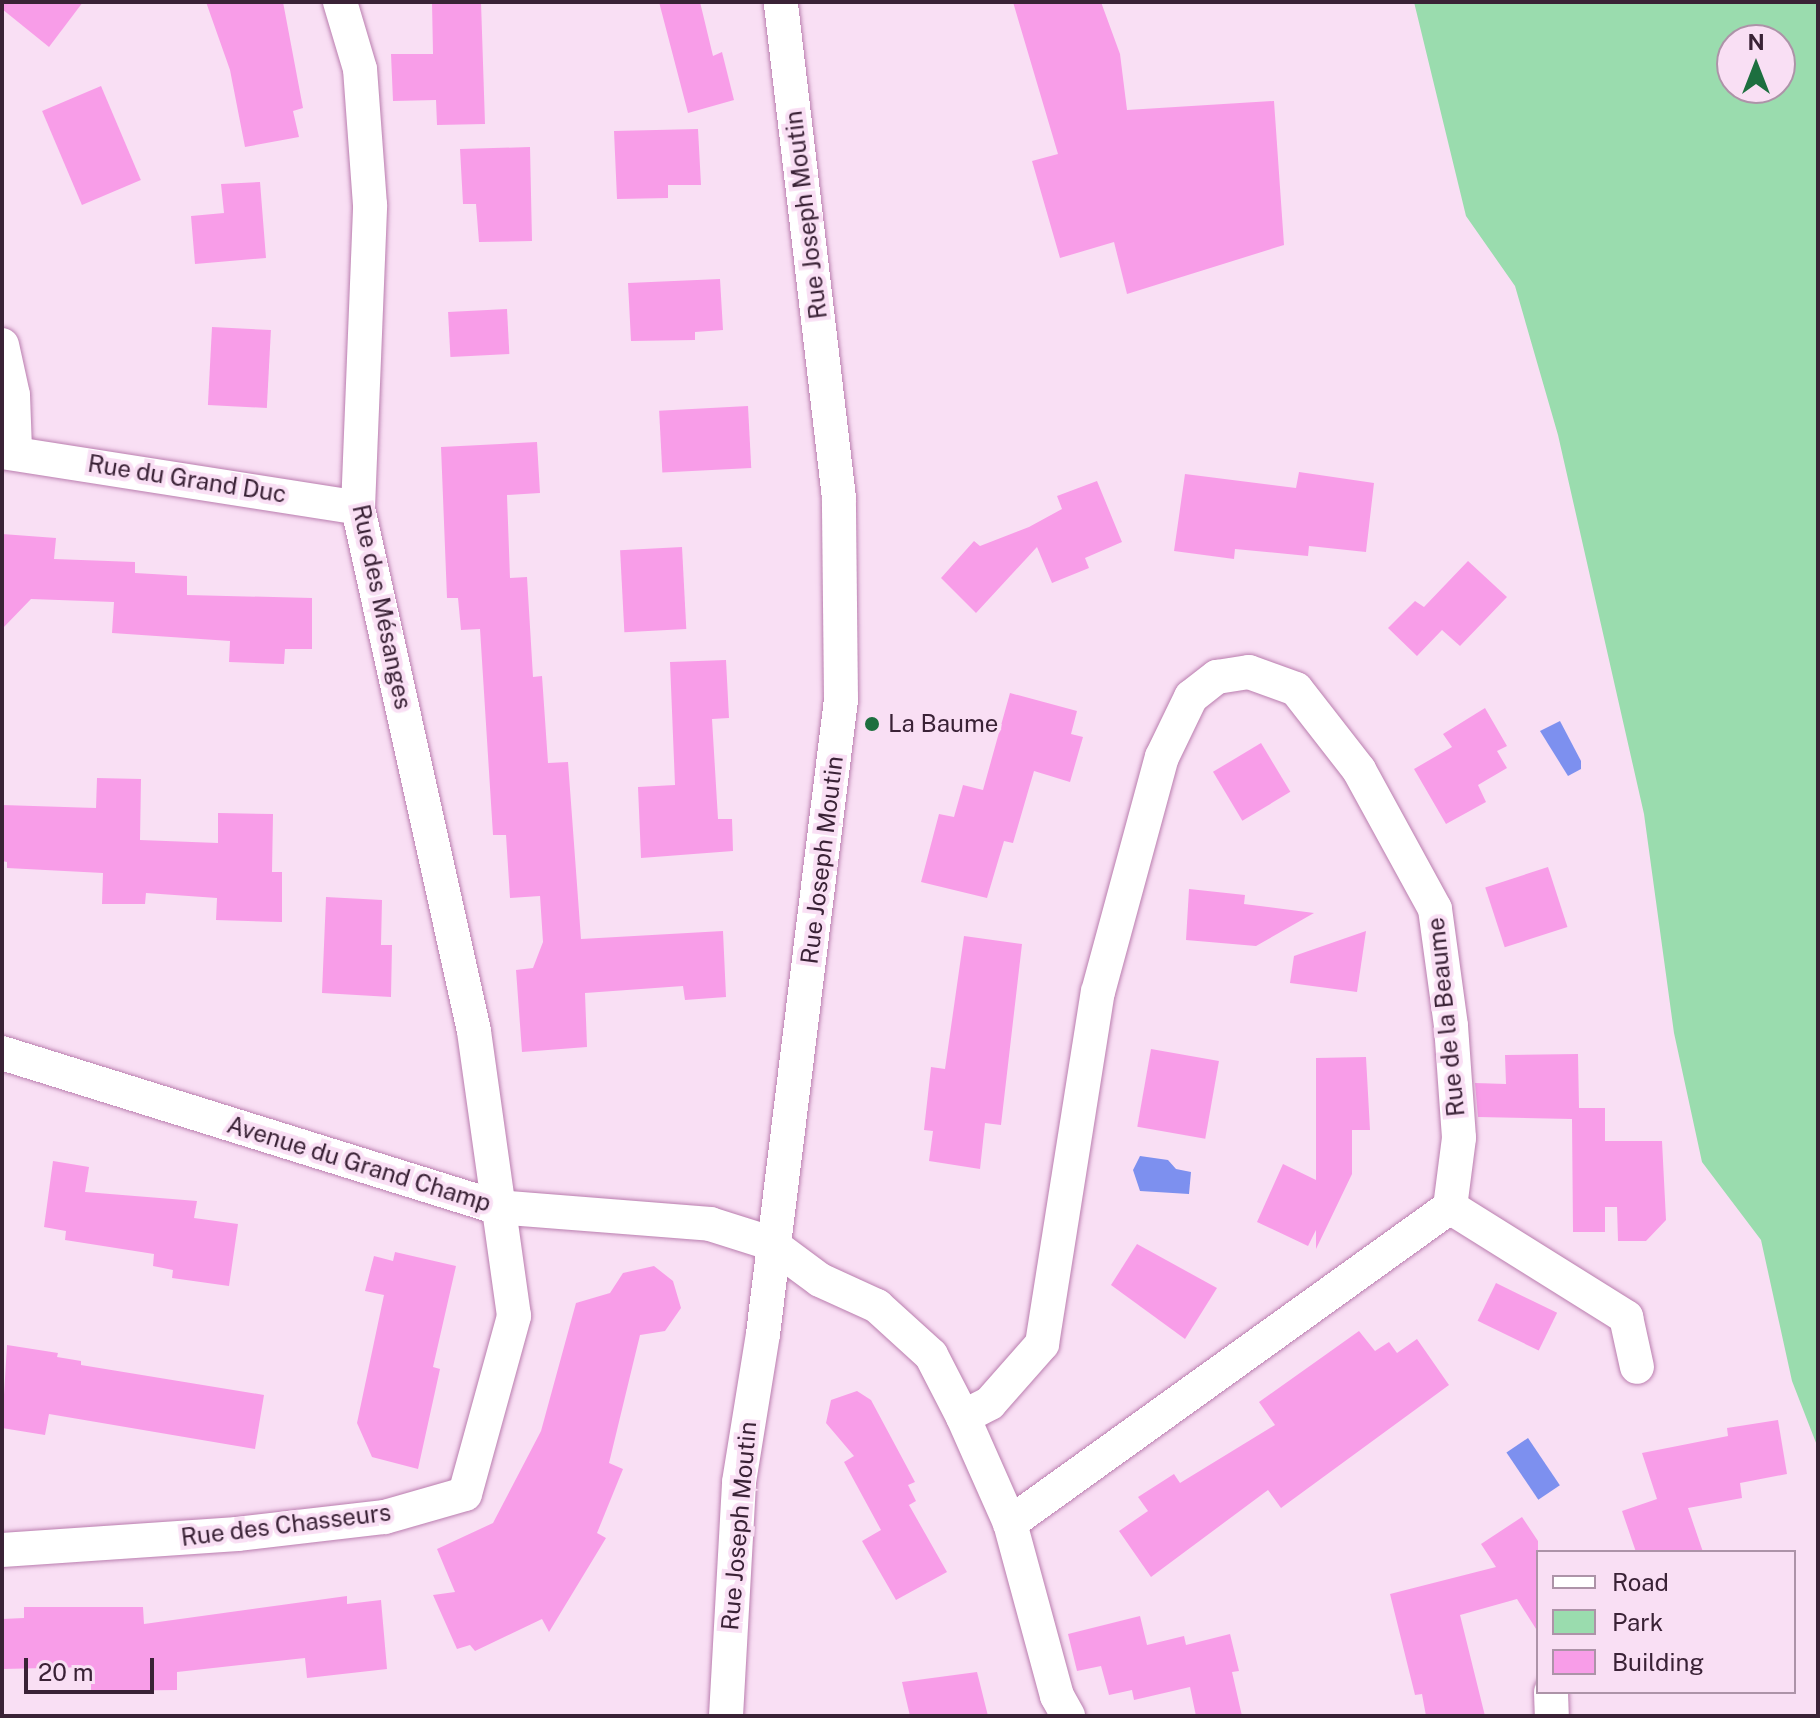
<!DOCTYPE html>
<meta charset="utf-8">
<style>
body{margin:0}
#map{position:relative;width:1820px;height:1718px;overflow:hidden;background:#f9dff4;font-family:"Public Sans",sans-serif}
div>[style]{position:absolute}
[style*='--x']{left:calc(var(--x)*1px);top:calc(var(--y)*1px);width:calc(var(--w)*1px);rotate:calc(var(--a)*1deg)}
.green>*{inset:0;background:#9adcae}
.water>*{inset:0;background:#7d90ef;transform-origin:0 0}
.building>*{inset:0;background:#f89de8;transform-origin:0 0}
.roads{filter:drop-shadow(0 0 2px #ba7eaf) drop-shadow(0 0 2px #ba7eaf)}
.minor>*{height:34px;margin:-17px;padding:0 17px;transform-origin:17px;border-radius:17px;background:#fff}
.dots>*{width:22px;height:22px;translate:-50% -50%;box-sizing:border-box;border:4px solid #f9dff4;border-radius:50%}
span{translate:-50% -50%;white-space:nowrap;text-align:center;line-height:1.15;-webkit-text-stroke:8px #f9dff4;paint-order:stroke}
.street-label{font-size:24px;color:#3a2236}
.poi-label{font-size:24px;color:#3a2236}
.left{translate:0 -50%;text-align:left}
.frame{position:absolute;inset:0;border:4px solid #3a2236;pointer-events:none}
.legend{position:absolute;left:1536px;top:1550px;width:260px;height:144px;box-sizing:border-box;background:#f9dff4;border:2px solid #ad93a8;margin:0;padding:10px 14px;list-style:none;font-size:24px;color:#3a2236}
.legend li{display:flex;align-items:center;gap:16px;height:40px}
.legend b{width:40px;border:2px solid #ad93a8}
.north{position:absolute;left:1716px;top:24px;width:80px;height:80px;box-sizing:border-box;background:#f9dff4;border:2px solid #ad93a8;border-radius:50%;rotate:0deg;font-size:22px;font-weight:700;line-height:32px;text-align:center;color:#3a2236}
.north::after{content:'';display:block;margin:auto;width:28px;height:36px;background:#1d6f3f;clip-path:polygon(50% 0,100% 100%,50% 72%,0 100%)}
.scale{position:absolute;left:24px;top:1658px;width:130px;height:36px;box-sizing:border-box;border:4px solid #3a2236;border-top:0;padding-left:10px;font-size:24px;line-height:28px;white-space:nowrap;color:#3a2236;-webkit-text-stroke:6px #f9dff4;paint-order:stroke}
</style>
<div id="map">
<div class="green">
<i style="clip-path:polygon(evenodd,1414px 2px,1818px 2px,1818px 1448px,1792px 1381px,1761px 1240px,1702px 1162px,1674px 1033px,1644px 814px,1558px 435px,1515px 286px,1466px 216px,1414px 2px,1732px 40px,1780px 40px,1780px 88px,1732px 88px,1732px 40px)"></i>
</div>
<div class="water">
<i style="clip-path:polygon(1560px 721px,1581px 761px,1581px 769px,1568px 776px,1540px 731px)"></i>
<i style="clip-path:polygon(1140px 1156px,1168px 1160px,1176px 1169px,1191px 1172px,1189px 1194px,1140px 1191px,1133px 1170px)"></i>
<i style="left:1528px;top:1438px;width:57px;height:26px;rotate:56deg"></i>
</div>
<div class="building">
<i style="clip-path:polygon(2px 2px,83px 2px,49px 47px,2px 9px)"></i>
<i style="clip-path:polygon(206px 2px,283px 2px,303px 108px,293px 111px,299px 137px,245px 147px,230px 70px)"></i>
<i style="clip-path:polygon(432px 2px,481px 2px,485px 124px,437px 125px,436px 100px,393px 101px,391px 54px,433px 54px)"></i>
<i style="clip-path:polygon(659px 2px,700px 2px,713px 56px,722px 52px,734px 100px,688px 113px)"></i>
<i style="clip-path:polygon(1013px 2px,1101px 2px,1120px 54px,1127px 110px,1274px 101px,1284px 245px,1127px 294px,1114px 242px,1060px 258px,1032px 161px,1058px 154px)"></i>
<i style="left:101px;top:86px;width:102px;height:64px;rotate:67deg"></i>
<i style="clip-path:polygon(698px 129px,701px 185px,668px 185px,668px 198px,617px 199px,614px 131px)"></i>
<i style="clip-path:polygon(530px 147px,532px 241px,479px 242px,476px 204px,463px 204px,460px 149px)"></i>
<i style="clip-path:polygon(260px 182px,266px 258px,195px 264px,191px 216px,224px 213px,221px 184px)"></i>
<i style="clip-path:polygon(720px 279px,723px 330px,695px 332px,695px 340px,631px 341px,628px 283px)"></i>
<i style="left:507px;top:309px;width:45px;height:59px;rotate:87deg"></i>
<i style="left:212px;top:327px;width:59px;height:78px;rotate:3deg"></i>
<i style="left:748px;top:406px;width:62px;height:89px;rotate:87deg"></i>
<i style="clip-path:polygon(537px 442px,540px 493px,507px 495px,510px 578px,527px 577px,533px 677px,542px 676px,548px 763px,568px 762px,581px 939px,723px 931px,726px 997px,685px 1000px,683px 986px,585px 993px,587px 1047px,522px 1052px,516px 970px,533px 968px,543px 942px,540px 896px,510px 898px,506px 835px,493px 835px,480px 629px,461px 630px,458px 598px,447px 598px,441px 447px)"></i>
<i style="clip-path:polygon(1299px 472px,1374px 483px,1366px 552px,1309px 546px,1308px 556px,1235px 549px,1234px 559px,1174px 551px,1185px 474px,1296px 488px)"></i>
<i style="clip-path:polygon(1097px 481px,1122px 542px,1085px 558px,1089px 568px,1052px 583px,1037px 547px,976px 613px,941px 578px,974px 541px,980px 546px,1029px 527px,1062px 509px,1057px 496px)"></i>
<i style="clip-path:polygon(2px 534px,56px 538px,54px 559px,135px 562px,135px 573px,187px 576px,187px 595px,312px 598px,312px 649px,285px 649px,284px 664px,229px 662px,230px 641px,112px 633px,114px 602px,31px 599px,2px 629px)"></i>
<i style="left:682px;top:547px;width:82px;height:62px;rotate:87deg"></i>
<i style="clip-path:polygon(1468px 561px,1507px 597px,1460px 646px,1442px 630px,1417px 656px,1388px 628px,1415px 601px,1424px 607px)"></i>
<i style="clip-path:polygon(726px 660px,729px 718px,712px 719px,718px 819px,732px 819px,733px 851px,641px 858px,638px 787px,675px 785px,670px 662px)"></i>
<i style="clip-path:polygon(1010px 693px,1077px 711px,1071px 734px,1083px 737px,1070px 782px,1034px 771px,1013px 843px,1004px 841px,987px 898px,921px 882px,939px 814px,954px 817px,963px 785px,983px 790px)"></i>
<i style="clip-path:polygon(1485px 708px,1507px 746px,1497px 751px,1507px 768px,1478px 785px,1486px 802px,1446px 824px,1414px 769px,1452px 747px,1443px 734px)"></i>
<i style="left:1261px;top:743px;width:57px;height:56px;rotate:59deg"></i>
<i style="clip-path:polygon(97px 778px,141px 779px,140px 840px,218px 843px,218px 813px,273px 814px,272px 872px,282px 872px,282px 922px,216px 920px,217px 898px,146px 893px,145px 904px,102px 904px,103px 873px,7px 868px,7px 862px,2px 861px,2px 805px,96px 808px)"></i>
<i style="left:1548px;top:867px;width:63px;height:66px;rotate:72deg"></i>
<i style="clip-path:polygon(1189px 889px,1245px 895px,1244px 904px,1314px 913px,1256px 946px,1186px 940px)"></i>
<i style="clip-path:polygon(326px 897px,382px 900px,381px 945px,392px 945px,391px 997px,322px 993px)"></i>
<i style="clip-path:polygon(1366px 931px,1357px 992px,1290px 983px,1294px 956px)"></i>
<i style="clip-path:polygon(964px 936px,1022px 944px,1001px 1125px,985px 1123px,980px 1169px,929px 1161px,933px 1131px,924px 1130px,931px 1067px,945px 1069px)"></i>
<i style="left:1151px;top:1049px;width:69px;height:79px;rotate:10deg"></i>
<i style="clip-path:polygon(1578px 1054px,1579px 1108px,1605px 1108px,1605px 1141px,1662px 1141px,1666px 1220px,1646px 1241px,1618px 1241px,1617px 1207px,1605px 1207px,1605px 1232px,1573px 1232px,1572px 1119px,1478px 1117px,1475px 1083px,1506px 1084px,1505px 1055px)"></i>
<i style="clip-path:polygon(1366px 1057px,1370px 1130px,1352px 1130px,1352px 1174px,1316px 1249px,1316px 1230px,1308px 1246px,1257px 1222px,1283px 1164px,1316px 1180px,1316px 1058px)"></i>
<i style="clip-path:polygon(53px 1161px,89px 1167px,85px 1192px,197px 1201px,194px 1218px,238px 1224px,229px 1286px,172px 1278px,173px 1270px,153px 1266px,154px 1254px,65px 1240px,66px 1231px,44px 1227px)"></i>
<i style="clip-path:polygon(1137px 1244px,1217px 1288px,1185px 1339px,1111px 1285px)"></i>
<i style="clip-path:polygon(395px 1252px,456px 1266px,433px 1367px,440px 1369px,418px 1469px,372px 1457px,357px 1423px,384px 1295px,365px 1291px,374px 1256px,393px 1261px)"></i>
<i style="clip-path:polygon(654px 1266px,673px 1281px,681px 1308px,665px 1331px,640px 1335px,609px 1463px,623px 1469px,597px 1533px,606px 1538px,549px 1632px,542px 1619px,475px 1651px,470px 1645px,457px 1649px,433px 1595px,455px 1592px,437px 1549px,493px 1523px,541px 1431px,576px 1303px,610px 1293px,623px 1273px)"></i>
<i style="left:1496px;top:1283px;width:68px;height:42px;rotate:26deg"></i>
<i style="clip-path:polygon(1359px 1331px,1375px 1351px,1389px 1342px,1397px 1353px,1417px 1339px,1449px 1385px,1281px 1508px,1268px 1490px,1151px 1577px,1119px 1531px,1148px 1511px,1138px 1497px,1174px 1474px,1180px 1483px,1275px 1425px,1259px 1402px)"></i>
<i style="clip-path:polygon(7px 1345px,58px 1353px,57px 1357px,81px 1361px,81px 1365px,264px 1395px,255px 1449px,49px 1414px,45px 1435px,2px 1428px)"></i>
<i style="clip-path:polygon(857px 1391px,871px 1400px,915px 1482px,908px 1485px,916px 1501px,909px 1505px,947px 1572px,896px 1600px,862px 1541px,881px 1530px,844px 1462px,854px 1456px,826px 1423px,831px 1400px)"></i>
<i style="clip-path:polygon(1778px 1420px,1787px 1474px,1740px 1483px,1742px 1498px,1688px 1508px,1703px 1552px,1636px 1552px,1622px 1511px,1657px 1499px,1642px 1453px,1728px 1436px,1727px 1428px)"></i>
<i style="clip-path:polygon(1522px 1517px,1538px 1541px,1538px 1632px,1517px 1599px,1460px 1615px,1485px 1716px,1426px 1716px,1422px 1694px,1415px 1695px,1390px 1594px,1496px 1567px,1481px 1544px)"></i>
<i style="clip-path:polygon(347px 1596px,347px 1604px,381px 1600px,387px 1669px,307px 1678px,305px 1658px,177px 1672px,177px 1690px,91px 1691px,91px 1667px,2px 1669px,2px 1619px,24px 1618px,24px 1607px,143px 1607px,144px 1624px)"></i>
<i style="clip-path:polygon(1140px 1616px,1147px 1645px,1184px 1636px,1186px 1645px,1230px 1634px,1239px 1671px,1232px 1672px,1242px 1716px,1196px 1716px,1190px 1687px,1134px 1700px,1132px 1690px,1109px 1695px,1101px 1666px,1077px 1671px,1068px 1634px)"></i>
<i style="clip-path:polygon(977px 1672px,988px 1716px,910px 1716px,902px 1682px)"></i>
</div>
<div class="roads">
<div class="minor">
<i style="--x:2;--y:345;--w:51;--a:77.6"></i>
<i style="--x:13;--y:395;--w:55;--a:87.9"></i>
<i style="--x:2;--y:452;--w:360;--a:8.9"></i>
<i style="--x:2;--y:1053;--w:517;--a:17.31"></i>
<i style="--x:496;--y:1207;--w:215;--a:4.5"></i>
<i style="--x:710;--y:1224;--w:63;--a:17.6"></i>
<i style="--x:770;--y:1243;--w:62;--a:36.5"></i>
<i style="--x:820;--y:1280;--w:63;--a:24.5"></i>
<i style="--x:877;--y:1306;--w:73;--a:42.2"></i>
<i style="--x:931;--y:1355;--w:70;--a:62.7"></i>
<i style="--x:963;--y:1417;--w:116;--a:66.1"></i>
<i style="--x:1010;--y:1523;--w:179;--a:74.8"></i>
<i style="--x:1057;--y:1696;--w:23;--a:61"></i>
<i style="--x:1450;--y:1207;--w:208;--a:32"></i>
<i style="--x:1626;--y:1317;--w:51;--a:77.6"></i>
<i style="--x:963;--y:1417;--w:30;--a:-27"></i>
<i style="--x:990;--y:1403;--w:79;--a:-48.6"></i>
<i style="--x:1042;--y:1344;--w:356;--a:-81"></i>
<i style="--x:1098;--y:992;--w:244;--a:-74.8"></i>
<i style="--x:1162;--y:757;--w:67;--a:-64.2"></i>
<i style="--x:1191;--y:697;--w:33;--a:-38"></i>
<i style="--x:1217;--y:677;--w:32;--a:-9"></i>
<i style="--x:1249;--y:672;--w:50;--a:19.9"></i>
<i style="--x:1296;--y:689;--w:103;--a:52.1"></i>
<i style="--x:1359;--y:770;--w:158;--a:61.3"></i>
<i style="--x:1435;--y:909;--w:118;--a:82.2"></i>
<i style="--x:1451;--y:1026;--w:112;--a:85.9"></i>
<i style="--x:1459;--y:1138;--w:70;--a:97.4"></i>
<i style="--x:1450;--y:1207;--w:542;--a:144.31"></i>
<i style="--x:2;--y:1550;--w:236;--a:-3.9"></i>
<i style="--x:237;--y:1534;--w:149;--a:-6.6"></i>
<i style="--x:385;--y:1517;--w:83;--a:-16"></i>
<i style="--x:465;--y:1494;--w:185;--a:-74.6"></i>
<i style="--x:514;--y:1316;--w:288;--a:-98"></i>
<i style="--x:474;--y:1031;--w:536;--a:-102.51"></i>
<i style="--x:358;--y:508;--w:303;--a:-87.7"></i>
<i style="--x:370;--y:205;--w:136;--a:-94.2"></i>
<i style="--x:360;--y:69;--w:70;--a:-106.6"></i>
<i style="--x:1551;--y:1692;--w:24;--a:88"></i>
<i style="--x:726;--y:1716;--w:234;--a:-86.8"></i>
<i style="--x:739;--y:1482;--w:150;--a:-80.8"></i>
<i style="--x:763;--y:1334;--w:639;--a:-82.99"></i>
<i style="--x:841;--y:700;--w:202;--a:-90.6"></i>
<i style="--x:839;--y:498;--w:499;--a:-96.7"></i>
</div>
</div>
<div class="dots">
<i style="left:872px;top:724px;background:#1d6f3f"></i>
</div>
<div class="street-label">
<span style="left:806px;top:215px;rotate:-97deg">Rue Joseph Moutin</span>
<span style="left:187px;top:479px;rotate:9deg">Rue du Grand Duc</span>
<span style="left:382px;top:607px;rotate:78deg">Rue des Mésanges</span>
<span style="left:822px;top:860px;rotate:-83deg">Rue Joseph Moutin</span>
<span style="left:1446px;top:1017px;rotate:-96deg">Rue de la Beaume</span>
<span style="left:359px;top:1164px;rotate:17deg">Avenue du Grand Champ</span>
<span style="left:286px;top:1525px;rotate:-7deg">Rue des Chasseurs</span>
<span style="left:739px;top:1526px;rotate:-85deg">Rue Joseph Moutin</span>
</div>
<div class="poi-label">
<span class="left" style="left:888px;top:724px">La Baume</span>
</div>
<div class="frame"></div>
<ul class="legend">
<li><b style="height:10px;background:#fff"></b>Road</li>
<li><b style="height:22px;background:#9adcae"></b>Park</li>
<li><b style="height:22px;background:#f89de8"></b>Building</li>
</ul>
<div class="north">N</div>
<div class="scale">20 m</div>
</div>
